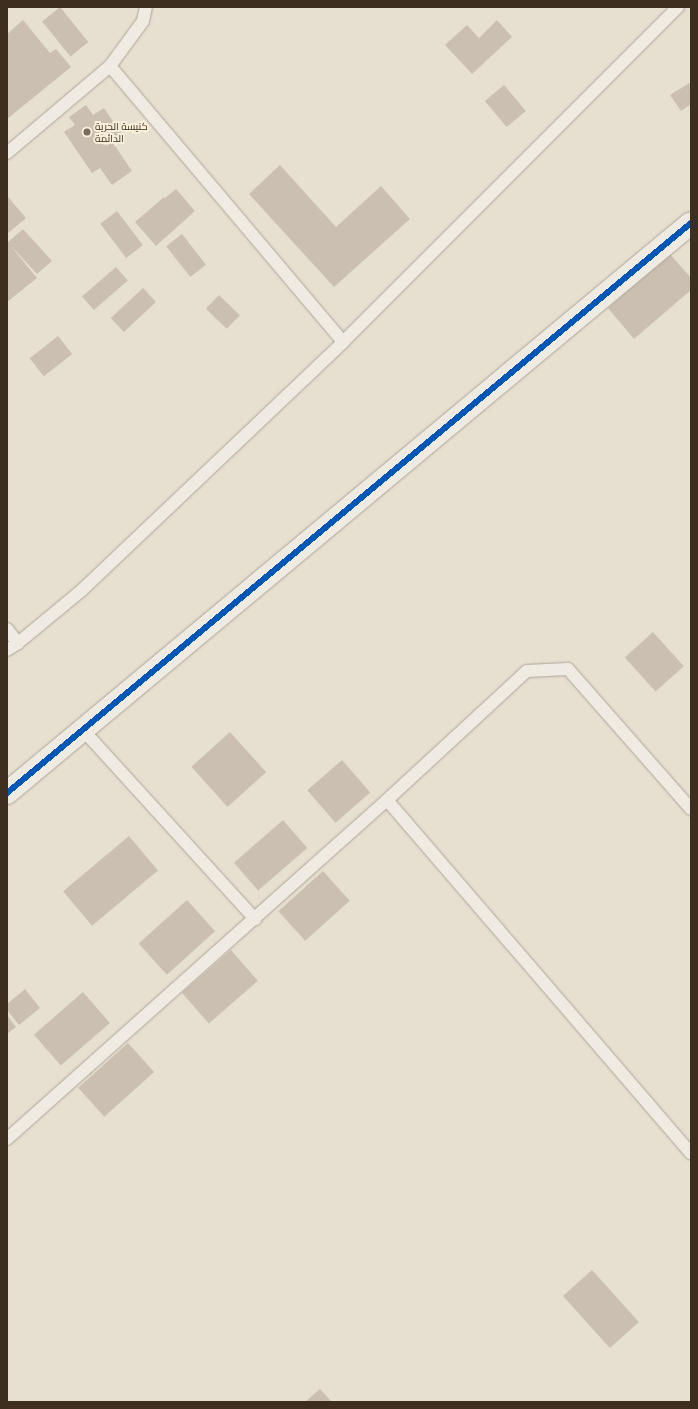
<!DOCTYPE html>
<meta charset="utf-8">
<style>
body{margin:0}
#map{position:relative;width:698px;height:1409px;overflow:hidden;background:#e7e0d1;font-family:"Times New Roman",Cairo,serif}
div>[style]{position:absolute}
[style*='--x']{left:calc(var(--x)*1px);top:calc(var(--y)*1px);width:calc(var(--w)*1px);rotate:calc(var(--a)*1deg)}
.building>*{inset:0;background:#cbbfb2;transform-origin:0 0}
.roads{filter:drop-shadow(0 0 1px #ada599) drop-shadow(0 0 1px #ada599)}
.lane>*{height:12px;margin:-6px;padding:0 6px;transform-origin:6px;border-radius:6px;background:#efebe3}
.street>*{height:22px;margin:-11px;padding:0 11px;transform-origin:11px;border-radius:11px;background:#efebe3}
.cycleway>*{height:6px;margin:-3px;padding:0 3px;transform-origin:3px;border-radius:3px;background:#0057b8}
.dots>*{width:11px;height:11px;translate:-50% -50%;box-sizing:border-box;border:2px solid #f7eed8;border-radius:50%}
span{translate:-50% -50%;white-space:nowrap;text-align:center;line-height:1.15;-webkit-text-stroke:4px #f7eed8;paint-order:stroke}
.poi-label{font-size:10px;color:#3d2e20}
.left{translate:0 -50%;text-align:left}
.frame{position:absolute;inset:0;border:8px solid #3d2e20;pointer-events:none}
</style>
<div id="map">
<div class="building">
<i style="left:60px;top:7px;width:45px;height:23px;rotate:51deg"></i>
<i style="clip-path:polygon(23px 20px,50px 53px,56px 49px,71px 67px,7px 119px,7px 34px)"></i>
<i style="clip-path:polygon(497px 20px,512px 37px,472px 74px,445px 45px,467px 25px,479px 38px)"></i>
<i style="clip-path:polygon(691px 82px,691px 104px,681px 111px,670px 95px)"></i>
<i style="left:504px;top:85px;width:34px;height:25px;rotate:50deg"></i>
<i style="clip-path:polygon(86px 105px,93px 115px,104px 108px,123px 136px,113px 143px,132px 171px,112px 185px,100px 168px,92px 173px,64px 132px,75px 125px,69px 117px)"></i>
<i style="clip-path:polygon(280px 165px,336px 227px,381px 186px,410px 219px,334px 287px,249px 194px)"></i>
<i style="clip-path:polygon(176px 189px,195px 211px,156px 246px,135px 222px,164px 197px,165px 198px)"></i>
<i style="clip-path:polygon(7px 196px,26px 218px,7px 234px)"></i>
<i style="left:117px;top:211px;width:43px;height:21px;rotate:53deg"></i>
<i style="clip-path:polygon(23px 229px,52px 261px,37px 274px,10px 245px,37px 278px,7px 302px,7px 241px,8px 242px)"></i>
<i style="left:182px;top:234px;width:39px;height:20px;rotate:52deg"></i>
<i style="clip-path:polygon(670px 254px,691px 278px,691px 290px,634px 339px,608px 308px)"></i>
<i style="left:116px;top:267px;width:18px;height:45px;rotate:49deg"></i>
<i style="left:143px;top:288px;width:19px;height:44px;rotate:47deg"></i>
<i style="left:219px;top:295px;width:29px;height:19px;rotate:44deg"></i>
<i style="left:58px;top:336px;width:23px;height:36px;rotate:52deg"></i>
<i style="left:653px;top:632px;width:46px;height:38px;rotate:48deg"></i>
<i style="left:230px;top:732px;width:54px;height:52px;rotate:48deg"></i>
<i style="left:342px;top:760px;width:43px;height:46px;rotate:49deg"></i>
<i style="left:283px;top:820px;width:37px;height:65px;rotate:49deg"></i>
<i style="left:129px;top:836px;width:45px;height:86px;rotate:50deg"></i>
<i style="left:323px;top:871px;width:40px;height:60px;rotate:48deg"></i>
<i style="left:187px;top:900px;width:42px;height:65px;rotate:48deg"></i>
<i style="left:231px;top:950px;width:41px;height:65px;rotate:49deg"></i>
<i style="clip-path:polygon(25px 989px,40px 1008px,19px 1025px,7px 1010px,7px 1004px)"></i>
<i style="left:83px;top:992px;width:41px;height:65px;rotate:49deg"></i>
<i style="clip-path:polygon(7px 1015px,16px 1027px,7px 1034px)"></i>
<i style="left:128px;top:1043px;width:39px;height:67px;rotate:48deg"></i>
<i style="left:592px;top:1270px;width:70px;height:39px;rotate:48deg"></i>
<i style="clip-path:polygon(320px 1389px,332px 1402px,305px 1402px)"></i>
</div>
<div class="roads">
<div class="lane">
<i style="--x:110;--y:66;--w:361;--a:49.8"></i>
<i style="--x:7;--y:153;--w:135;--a:-40.2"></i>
<i style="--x:110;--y:66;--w:56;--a:-53.7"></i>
<i style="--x:143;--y:21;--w:14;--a:-78"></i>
<i style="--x:7;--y:629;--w:18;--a:52"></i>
<i style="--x:7;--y:650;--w:13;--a:-32"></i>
<i style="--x:18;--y:643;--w:83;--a:-39.6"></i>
<i style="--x:82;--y:590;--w:360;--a:-43.5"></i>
<i style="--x:343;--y:342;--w:474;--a:-45"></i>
<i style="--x:83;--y:730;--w:256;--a:47.7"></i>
<i style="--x:387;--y:800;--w:466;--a:49.3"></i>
<i style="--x:7;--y:1139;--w:509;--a:-41.74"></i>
<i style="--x:387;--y:800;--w:190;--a:-42.7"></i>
<i style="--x:527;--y:671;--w:41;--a:-2.8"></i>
<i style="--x:568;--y:669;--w:186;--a:48.7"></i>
</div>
<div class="street">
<i style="--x:7;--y:793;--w:890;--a:-39.81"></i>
</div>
</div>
<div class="cycleway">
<i style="--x:7;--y:793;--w:890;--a:-39.81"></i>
</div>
<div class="dots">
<i style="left:87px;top:132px;background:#786c5e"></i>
</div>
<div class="poi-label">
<span class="left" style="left:95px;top:132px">كنيسة الحرية<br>الدائمة</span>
</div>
<div class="frame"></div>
</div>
